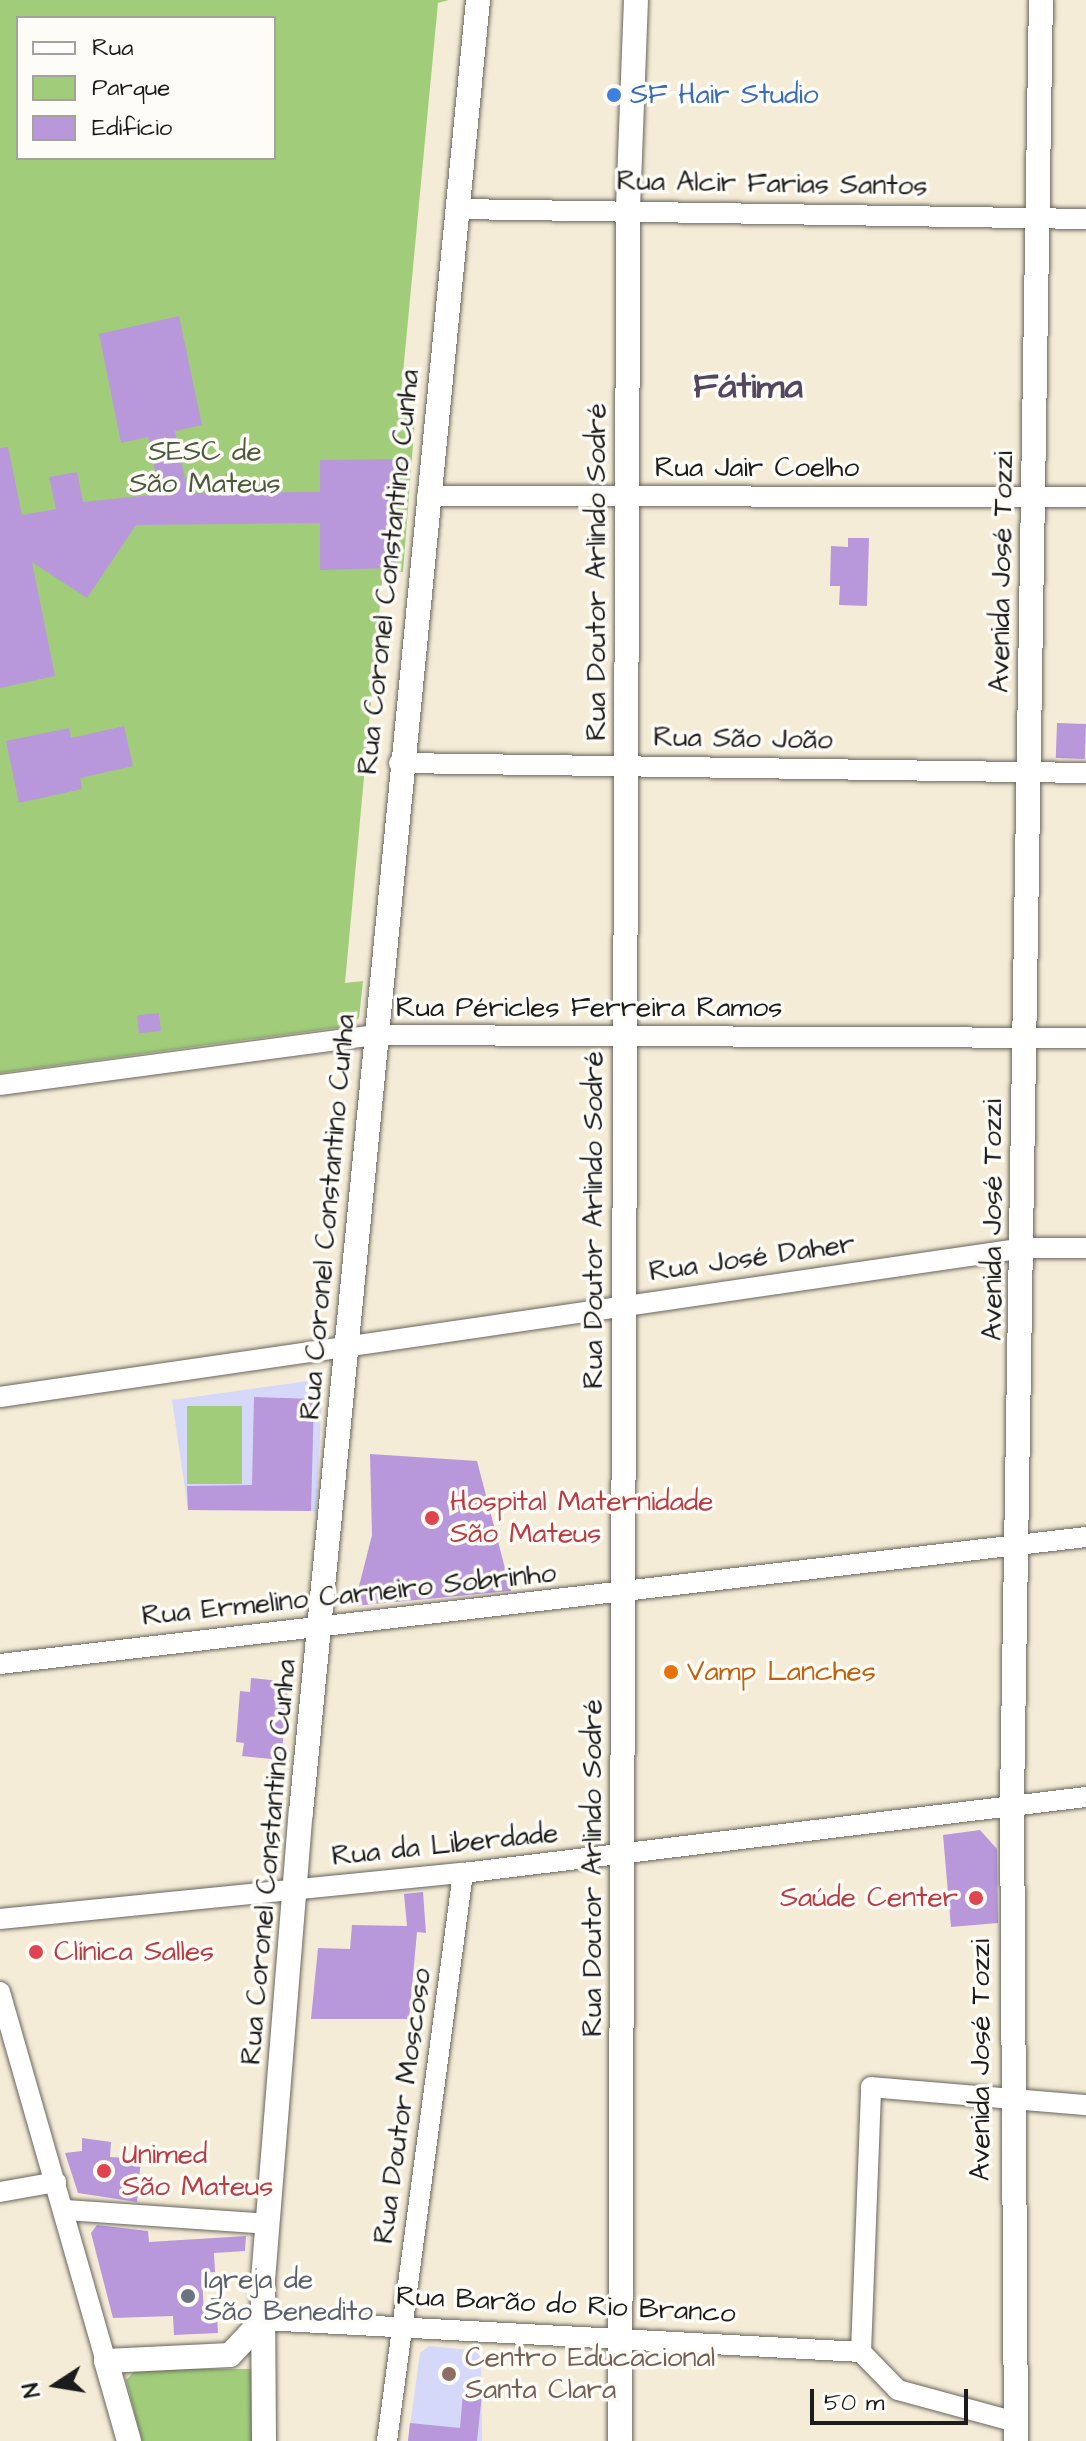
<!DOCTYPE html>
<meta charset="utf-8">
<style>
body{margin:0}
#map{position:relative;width:1086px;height:2441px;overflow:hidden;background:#f5ecd7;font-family:"Architects Daughter",sans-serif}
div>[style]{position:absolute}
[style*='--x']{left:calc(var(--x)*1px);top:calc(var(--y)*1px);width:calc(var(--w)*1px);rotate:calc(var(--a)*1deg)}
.built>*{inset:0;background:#d5d8f9}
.green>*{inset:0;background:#a1cd7b;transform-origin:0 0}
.building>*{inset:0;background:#b897db;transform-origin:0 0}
.roads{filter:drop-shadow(0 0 2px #68655d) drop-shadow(0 0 2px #68655d)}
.minor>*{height:20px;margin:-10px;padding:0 10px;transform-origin:10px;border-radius:10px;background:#fff}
.tertiary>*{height:24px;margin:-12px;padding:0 12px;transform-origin:12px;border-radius:12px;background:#fff}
.dots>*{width:22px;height:22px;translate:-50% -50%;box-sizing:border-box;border:4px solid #fdfcf7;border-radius:50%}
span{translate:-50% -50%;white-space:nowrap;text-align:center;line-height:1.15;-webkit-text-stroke:7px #fdfcf7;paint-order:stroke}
.shop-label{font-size:28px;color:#366cbe}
.left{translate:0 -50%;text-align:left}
.street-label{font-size:28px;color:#1c1c1c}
.park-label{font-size:28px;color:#4b5a3d}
.health-label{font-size:28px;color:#be3a42}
.right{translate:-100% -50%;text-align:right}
.food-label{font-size:28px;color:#c56008}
.worship-label{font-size:28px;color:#5b616d}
.education-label{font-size:28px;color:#785e54}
.district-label{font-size:36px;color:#53475f;font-weight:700}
.legend{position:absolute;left:16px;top:16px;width:260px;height:144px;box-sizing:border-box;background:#fdfcf7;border:2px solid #a3a29f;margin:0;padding:10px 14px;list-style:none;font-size:24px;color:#1c1c1c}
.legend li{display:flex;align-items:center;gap:16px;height:40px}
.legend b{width:40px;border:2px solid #a3a29f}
.north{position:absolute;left:16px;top:2345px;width:80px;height:80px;-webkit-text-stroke:6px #fdfcf7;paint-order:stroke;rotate:258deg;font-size:22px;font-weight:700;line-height:32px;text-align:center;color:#1c1c1c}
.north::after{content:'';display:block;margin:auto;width:28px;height:36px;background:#1c1c1c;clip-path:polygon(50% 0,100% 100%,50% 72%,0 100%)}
.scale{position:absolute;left:810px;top:2389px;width:158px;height:36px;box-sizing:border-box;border:4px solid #1c1c1c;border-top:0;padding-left:10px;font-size:24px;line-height:28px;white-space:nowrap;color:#1c1c1c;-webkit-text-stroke:6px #fdfcf7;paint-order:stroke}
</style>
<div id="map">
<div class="built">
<i style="clip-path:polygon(323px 1379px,316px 1511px,188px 1510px,172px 1400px)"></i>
<i style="clip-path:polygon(429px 2346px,481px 2351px,482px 2441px,408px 2441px,420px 2353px)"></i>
</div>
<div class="green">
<i style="clip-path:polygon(evenodd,0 0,449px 0,438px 3px,400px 405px,416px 406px,403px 572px,383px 572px,345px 983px,363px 981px,359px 1018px,350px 1026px,0 1073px,0 0,18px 18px,274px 18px,274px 158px,18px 158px,18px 18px)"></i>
<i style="left:187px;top:1406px;width:55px;height:78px"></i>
<i style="clip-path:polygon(137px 2369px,254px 2369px,257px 2441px,142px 2441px,126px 2380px)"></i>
</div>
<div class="building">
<i style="clip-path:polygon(179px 316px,202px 425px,175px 431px,188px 493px,320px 492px,320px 460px,396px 459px,396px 568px,320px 570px,320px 523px,136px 525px,87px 598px,32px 562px,55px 676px,0 688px,0 448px,8px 447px,22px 515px,56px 509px,49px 477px,77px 472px,83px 502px,160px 494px,148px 437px,121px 443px,99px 334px)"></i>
<i style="clip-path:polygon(848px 538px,869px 538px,867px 606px,839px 605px,840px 586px,830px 586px,831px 546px,848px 547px)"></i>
<i style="left:1057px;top:723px;width:29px;height:35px;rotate:2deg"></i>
<i style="clip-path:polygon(124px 726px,133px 766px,80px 778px,82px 789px,19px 803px,6px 741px,69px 728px,71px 738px)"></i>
<i style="left:159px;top:1013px;width:18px;height:22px;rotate:84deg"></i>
<i style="clip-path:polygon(254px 1397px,314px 1399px,311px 1511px,188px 1510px,187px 1486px,252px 1485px)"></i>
<i style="clip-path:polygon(370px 1454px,477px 1461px,511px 1591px,354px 1606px,372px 1535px)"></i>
<i style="clip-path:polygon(251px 1678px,289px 1682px,281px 1760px,242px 1756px,244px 1743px,236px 1742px,240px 1691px,250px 1692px)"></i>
<i style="clip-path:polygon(980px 1830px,997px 1849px,998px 1923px,951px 1927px,943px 1835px)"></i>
<i style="clip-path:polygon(423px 1892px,426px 1933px,417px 1932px,409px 2019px,311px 2019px,318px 1948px,350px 1949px,352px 1925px,407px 1926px,404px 1894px)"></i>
<i style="clip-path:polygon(82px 2138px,111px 2142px,110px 2157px,141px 2159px,137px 2202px,78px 2193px,65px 2153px,82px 2151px)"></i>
<i style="clip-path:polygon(97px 2225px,148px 2231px,149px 2242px,246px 2236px,245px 2251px,214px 2253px,215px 2272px,202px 2273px,204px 2317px,217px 2316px,218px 2333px,174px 2335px,173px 2316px,113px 2318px,91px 2233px)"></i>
<i style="clip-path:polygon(463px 2393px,482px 2394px,477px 2441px,408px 2441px,410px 2423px,460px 2428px)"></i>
</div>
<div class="roads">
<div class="minor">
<i style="--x:457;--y:209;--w:629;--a:0.91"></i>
<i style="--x:427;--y:496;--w:659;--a:0.09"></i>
<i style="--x:399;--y:763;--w:687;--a:0.83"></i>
<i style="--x:0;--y:1085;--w:377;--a:-7.6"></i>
<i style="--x:374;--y:1035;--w:712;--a:0.24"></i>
<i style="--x:0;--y:1397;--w:1036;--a:-8.27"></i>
<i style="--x:1025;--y:1248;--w:61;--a:0"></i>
<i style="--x:0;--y:1664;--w:1093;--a:-6.67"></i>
<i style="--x:0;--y:1919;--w:465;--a:-5.7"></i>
<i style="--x:463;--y:1873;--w:628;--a:-6.96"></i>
<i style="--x:0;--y:1992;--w:384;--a:74"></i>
<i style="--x:0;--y:2192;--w:57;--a:-10.1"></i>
<i style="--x:65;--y:2210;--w:203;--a:3.9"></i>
<i style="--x:263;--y:2320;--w:599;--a:3.06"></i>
<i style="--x:861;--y:2352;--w:265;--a:-87.8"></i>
<i style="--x:871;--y:2087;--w:216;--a:4.8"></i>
<i style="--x:861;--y:2352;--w:53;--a:45.8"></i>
<i style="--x:898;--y:2390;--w:122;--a:15.2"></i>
<i style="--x:387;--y:2441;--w:573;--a:-82.38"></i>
</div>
<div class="tertiary">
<i style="--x:129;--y:2441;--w:83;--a:-106"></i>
<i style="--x:106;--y:2361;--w:124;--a:-2.8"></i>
<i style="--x:230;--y:2355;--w:48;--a:-46.7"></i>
<i style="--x:264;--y:2441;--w:161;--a:-90.4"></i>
<i style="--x:263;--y:2280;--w:470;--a:-85.4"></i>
<i style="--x:301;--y:1812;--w:1821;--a:-84.42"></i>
<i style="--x:620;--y:2441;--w:2233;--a:-89.79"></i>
<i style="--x:628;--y:208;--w:208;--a:-87.8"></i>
<i style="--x:1016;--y:2441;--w:640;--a:-90.36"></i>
<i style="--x:1012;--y:1801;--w:1801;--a:-89.08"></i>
</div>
</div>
<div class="dots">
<i style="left:614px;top:95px;background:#3f7fe0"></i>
<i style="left:432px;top:1518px;background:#e0444e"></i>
<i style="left:671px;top:1672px;background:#e8710a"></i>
<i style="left:976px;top:1898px;background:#e0444e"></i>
<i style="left:36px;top:1952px;background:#e0444e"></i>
<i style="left:104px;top:2171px;background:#e0444e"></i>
<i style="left:188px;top:2296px;background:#6b7280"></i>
<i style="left:449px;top:2374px;background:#8d6e63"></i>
</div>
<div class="shop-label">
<span class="left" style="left:630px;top:95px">SF Hair Studio</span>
</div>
<div class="street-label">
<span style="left:772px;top:184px;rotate:1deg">Rua Alcir Farias Santos</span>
<span style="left:757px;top:468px">Rua Jair Coelho</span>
<span style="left:389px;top:572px;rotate:-84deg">Rua Coronel Constantino Cunha</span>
<span style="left:597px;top:572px;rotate:-90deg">Rua Doutor Arlindo Sodré</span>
<span style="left:1002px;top:572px;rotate:-89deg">Avenida José Tozzi</span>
<span style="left:743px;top:739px;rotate:1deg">Rua São João</span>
<span style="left:589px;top:1008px">Rua Péricles Ferreira Ramos</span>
<span style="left:328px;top:1217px;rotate:-85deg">Rua Coronel Constantino Cunha</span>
<span style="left:594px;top:1220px;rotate:-90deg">Rua Doutor Arlindo Sodré</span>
<span style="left:993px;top:1220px;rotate:-90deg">Avenida José Tozzi</span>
<span style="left:752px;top:1258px;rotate:-8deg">Rua José Daher</span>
<span style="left:349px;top:1595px;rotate:-6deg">Rua Ermelino Carneiro Sobrinho</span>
<span style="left:445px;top:1845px;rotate:-6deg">Rua da Liberdade</span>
<span style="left:269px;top:1862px;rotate:-85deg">Rua Coronel Constantino Cunha</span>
<span style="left:593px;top:1868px;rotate:-90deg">Rua Doutor Arlindo Sodré</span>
<span style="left:981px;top:2060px;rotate:-90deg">Avenida José Tozzi</span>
<span style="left:403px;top:2106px;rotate:-82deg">Rua Doutor Moscoso</span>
<span style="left:566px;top:2305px;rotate:3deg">Rua Barão do Rio Branco</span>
</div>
<div class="park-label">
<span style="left:205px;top:468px">SESC de<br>São Mateus</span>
</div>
<div class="health-label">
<span class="left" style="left:450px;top:1518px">Hospital Maternidade<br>São Mateus</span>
<span class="right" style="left:958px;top:1898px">Saúde Center</span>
<span class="left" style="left:54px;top:1952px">Clínica Salles</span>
<span class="left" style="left:122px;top:2171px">Unimed<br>São Mateus</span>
</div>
<div class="food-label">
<span class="left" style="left:687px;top:1672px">Vamp Lanches</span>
</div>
<div class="worship-label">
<span class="left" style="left:204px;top:2296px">Igreja de<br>São Benedito</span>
</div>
<div class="education-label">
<span class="left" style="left:465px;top:2374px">Centro Educacional<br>Santa Clara</span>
</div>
<div class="district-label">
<span style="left:748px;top:387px">Fátima</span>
</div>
<ul class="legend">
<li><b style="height:10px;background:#fff"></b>Rua</li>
<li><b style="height:22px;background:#a1cd7b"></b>Parque</li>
<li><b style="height:22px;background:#b897db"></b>Edifício</li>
</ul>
<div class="north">N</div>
<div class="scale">50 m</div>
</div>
